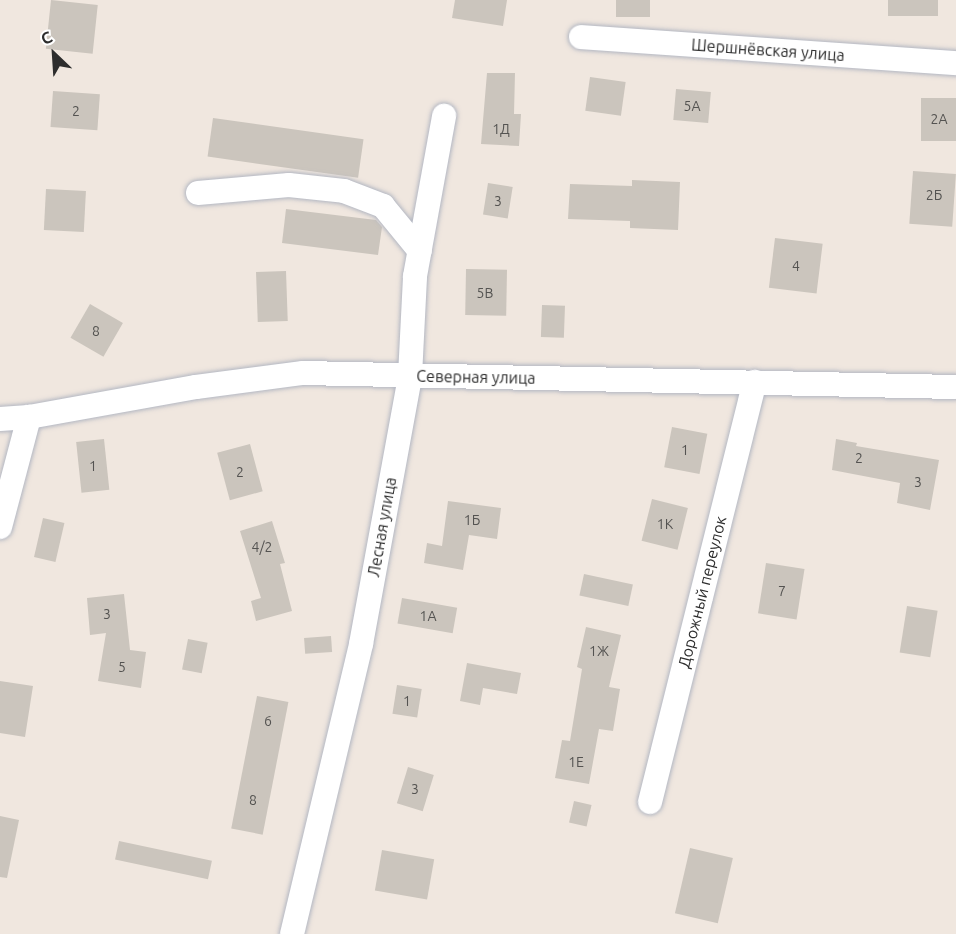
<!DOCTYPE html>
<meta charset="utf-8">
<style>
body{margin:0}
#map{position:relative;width:956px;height:934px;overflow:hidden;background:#f0e7df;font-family:Ubuntu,sans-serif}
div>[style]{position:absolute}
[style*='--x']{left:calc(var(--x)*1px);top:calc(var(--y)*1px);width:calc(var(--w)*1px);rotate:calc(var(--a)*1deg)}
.building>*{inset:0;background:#cbc5bd;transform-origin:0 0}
.roads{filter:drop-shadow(0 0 2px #b3b7c2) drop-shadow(0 0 2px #b3b7c2)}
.minor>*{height:24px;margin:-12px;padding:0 12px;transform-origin:12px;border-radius:12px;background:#fff}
span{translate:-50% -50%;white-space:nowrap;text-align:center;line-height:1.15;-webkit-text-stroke:4.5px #fff;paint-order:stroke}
.number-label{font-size:14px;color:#545351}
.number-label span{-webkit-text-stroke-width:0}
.street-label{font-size:16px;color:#2d2d2d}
.north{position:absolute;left:24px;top:24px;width:60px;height:60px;-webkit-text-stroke:4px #fff;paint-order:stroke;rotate:335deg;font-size:16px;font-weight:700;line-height:24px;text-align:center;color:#2d2d2d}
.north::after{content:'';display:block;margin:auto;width:21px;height:27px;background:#2d2d2d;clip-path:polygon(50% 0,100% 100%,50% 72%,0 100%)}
</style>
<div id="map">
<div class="building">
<i style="left:51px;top:0;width:47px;height:49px;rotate:6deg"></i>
<i style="clip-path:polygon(455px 0,507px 0,503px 26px,452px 18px)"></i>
<i style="left:616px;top:0;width:34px;height:17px"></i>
<i style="left:888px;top:0;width:50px;height:16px"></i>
<i style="clip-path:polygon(487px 73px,515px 73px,514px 114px,521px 114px,519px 146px,481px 144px)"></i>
<i style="left:590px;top:77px;width:36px;height:34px;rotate:8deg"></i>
<i style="left:676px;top:89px;width:35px;height:31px;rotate:5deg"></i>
<i style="left:53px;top:91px;width:47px;height:36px;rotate:4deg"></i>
<i style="left:921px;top:98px;width:35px;height:43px"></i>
<i style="left:213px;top:118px;width:152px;height:39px;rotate:8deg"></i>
<i style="left:913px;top:171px;width:43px;height:53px;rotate:4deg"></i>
<i style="clip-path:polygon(632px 180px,680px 182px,678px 230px,630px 228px,630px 221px,568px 219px,570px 184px,632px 186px)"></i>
<i style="left:488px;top:183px;width:25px;height:32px;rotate:9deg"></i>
<i style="left:46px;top:189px;width:40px;height:41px;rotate:3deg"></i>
<i style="clip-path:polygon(286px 209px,376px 220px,382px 227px,378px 255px,282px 243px)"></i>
<i style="left:775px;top:238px;width:48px;height:50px;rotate:7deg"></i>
<i style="left:466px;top:269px;width:41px;height:46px;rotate:1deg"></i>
<i style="left:286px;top:271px;width:50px;height:30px;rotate:88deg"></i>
<i style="left:90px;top:304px;width:38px;height:39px;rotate:30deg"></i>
<i style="left:542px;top:305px;width:23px;height:32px;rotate:2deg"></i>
<i style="left:672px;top:427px;width:36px;height:41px;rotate:11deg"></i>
<i style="left:104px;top:439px;width:51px;height:28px;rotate:84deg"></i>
<i style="clip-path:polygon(836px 439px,857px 443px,856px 446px,939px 460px,930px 510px,897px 503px,900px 483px,832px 470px)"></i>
<i style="left:250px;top:444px;width:49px;height:34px;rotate:75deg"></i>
<i style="left:652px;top:499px;width:37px;height:43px;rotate:14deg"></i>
<i style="clip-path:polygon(448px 501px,501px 508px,497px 539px,469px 535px,463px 570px,424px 563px,427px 543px,442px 546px)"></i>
<i style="left:43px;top:518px;width:22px;height:40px;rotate:13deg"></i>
<i style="clip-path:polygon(272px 521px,285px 563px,280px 564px,292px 611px,256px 621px,251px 601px,261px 598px,240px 531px)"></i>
<i style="left:766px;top:563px;width:39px;height:51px;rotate:9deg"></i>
<i style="left:584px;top:574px;width:50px;height:22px;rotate:12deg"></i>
<i style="clip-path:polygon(124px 594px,130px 650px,146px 652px,141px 688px,98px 681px,106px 633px,90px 635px,87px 598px)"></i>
<i style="left:402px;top:598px;width:56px;height:26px;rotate:10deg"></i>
<i style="left:907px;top:606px;width:31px;height:47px;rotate:9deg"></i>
<i style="clip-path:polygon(586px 627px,621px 635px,609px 687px,620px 689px,613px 731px,599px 729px,589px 784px,555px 778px,562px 740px,570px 741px,582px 669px,577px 667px)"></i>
<i style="left:331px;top:636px;width:16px;height:27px;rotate:86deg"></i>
<i style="left:188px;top:639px;width:20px;height:31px;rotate:11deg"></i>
<i style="clip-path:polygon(467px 663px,521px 673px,517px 694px,483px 688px,480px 705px,460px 701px)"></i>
<i style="clip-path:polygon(0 681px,33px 686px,25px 737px,0 733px)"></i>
<i style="left:397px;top:685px;width:25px;height:29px;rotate:9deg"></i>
<i style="left:257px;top:696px;width:32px;height:135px;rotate:11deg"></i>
<i style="left:408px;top:767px;width:27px;height:38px;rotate:17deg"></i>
<i style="left:574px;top:801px;width:18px;height:22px;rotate:13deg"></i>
<i style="clip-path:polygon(0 816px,19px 820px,7px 878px,0 877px)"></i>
<i style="left:119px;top:841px;width:95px;height:19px;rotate:12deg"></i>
<i style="left:690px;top:848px;width:44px;height:67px;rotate:13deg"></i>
<i style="left:382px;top:850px;width:53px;height:41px;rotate:10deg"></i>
</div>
<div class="roads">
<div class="minor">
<i style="--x:581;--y:37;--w:376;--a:4"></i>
<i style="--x:198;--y:193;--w:91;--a:-5"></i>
<i style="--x:289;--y:185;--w:55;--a:6.2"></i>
<i style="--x:344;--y:191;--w:42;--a:21"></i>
<i style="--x:383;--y:206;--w:58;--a:50.6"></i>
<i style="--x:0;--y:419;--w:29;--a:-4"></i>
<i style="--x:29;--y:417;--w:170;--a:-10.2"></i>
<i style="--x:196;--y:387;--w:108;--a:-7.5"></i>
<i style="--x:303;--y:373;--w:653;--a:1.23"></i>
<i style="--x:0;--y:527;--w:114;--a:-75.2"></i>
<i style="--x:650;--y:802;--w:433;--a:-76"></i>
<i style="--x:292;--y:934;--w:298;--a:-76.6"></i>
<i style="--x:361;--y:644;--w:272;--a:-79.6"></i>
<i style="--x:410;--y:376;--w:100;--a:-87.1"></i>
<i style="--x:415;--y:276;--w:163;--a:-79.7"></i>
</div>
</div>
<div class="number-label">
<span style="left:692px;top:106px">5А</span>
<span style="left:76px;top:111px">2</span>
<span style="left:939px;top:119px">2А</span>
<span style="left:501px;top:129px">1Д</span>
<span style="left:934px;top:195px">2Б</span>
<span style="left:498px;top:201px">3</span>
<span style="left:796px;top:266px">4</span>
<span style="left:485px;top:293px">5В</span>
<span style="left:96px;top:331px">8</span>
<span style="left:685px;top:450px">1</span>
<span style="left:859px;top:458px">2</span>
<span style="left:93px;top:466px">1</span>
<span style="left:240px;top:472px">2</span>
<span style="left:918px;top:482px">3</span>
<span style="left:472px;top:520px">1Б</span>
<span style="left:665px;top:524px">1К</span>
<span style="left:262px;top:547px">4/2</span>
<span style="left:782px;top:591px">7</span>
<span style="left:107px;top:614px">3</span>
<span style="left:428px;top:616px">1А</span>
<span style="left:599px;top:651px">1Ж</span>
<span style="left:122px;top:667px">5</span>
<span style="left:407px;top:701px">1</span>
<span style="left:268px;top:721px">6</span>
<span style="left:576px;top:762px">1Е</span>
<span style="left:415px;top:789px">3</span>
<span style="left:253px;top:800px">8</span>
</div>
<div class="street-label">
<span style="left:768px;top:50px;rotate:4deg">Шершнёвская улица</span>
<span style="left:476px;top:377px;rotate:1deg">Северная улица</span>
<span style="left:382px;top:527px;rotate:-80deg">Лесная улица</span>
<span style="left:702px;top:592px;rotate:-76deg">Дорожный переулок</span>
</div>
<div class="north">С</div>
</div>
